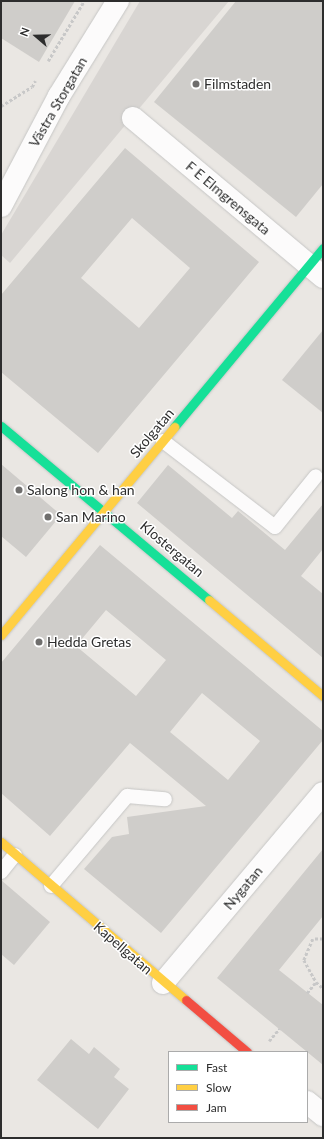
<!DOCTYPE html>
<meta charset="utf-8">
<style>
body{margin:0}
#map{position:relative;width:324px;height:1139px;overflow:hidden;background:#eae7e3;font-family:Lato,sans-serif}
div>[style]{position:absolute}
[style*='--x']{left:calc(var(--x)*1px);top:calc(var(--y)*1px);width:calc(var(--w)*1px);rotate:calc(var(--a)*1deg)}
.plaza>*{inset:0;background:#d8d5d2}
.building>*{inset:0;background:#cfcdca}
.path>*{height:2.5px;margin-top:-1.25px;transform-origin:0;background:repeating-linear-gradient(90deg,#c8c8c8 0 3px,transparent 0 5px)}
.roads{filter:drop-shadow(0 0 1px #c6c6c5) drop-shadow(0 0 1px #c6c6c5)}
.lane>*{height:14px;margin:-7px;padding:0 7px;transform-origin:7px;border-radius:7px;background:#fcfbfb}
.street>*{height:22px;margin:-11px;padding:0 11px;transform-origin:11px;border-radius:11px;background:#fcfbfb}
.fast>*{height:9px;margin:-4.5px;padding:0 4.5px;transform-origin:4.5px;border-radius:4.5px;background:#16e098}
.slow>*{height:9px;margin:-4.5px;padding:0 4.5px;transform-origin:4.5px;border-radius:4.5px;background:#ffcf43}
.jam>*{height:9px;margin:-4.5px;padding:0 4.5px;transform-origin:4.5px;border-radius:4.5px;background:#f24e42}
.dots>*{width:11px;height:11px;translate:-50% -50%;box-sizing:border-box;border:2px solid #fff;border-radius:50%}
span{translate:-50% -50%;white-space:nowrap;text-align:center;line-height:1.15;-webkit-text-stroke:3px #fff;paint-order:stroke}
.poi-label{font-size:14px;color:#2d2d2d}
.left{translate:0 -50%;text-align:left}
.street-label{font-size:14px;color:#2d2d2d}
.frame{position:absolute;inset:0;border:2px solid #2d2d2d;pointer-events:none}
.legend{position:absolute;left:168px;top:1051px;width:140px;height:72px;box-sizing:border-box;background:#fff;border:1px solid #ababab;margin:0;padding:5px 7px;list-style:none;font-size:12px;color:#2d2d2d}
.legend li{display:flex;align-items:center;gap:8px;height:20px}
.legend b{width:20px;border:1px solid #ababab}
.north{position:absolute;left:16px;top:16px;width:40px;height:40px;-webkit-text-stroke:3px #fff;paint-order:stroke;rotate:290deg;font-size:11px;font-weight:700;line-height:16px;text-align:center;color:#2d2d2d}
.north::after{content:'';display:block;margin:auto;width:14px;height:18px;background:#2d2d2d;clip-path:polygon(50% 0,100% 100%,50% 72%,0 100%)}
</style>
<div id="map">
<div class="plaza">
<i style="clip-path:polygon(140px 1px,229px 1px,10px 263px,1px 255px,1px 235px)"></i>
</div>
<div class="building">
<i style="clip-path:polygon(1px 1px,75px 1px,39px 62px,1px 38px)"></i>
<i style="clip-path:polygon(236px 1px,323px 1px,323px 184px,296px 217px,154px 102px)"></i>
<i style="clip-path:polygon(evenodd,125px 148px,259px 262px,98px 453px,1px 372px,1px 295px,125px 148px,132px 218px,190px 268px,139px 328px,81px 278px,132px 218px)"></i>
<i style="clip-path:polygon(323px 330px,323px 413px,282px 380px)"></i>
<i style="clip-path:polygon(1px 464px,61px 515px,26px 557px,1px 536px)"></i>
<i style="clip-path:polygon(168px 465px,232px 518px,238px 511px,285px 550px,323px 504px,323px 549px,301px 576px,323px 594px,323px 658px,137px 503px)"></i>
<i style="clip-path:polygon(evenodd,100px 545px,323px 731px,323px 740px,161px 933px,84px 869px,112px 837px,129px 834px,127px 817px,206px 806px,130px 743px,50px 836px,1px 793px,1px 663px,100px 545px,106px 610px,166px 660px,136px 696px,76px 646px,106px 610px,100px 545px,202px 693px,260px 741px,228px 780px,170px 732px,202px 693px)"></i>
<i style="clip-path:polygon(323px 849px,323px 916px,279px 970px,323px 1005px,323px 1065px,217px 978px)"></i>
<i style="clip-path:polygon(1px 880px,50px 922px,14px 965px,1px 954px)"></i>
<i style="clip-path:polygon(71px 1039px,89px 1054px,94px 1047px,120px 1069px,114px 1077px,129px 1089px,98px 1129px,37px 1080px)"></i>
</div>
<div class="path">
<i style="--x:48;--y:61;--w:70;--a:-59"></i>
<i style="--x:1;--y:106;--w:36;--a:-32"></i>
<i style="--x:32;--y:87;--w:7;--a:-63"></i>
<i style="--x:323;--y:939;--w:10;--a:180"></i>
<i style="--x:313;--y:939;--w:23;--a:113"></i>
<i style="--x:304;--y:960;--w:25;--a:61"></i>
<i style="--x:316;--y:982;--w:9;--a:41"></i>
<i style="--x:307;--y:993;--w:14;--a:-51"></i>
<i style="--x:269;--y:1041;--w:16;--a:-50"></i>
</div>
<div class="roads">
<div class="lane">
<i style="--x:163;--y:441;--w:141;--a:37.5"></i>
<i style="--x:275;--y:527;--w:65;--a:-51.2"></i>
<i style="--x:1;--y:872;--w:22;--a:-51"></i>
<i style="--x:51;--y:886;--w:118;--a:-49.8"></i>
<i style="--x:127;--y:796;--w:38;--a:5"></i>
</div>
<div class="street">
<i style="--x:133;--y:118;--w:248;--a:39.9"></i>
<i style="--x:1;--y:206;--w:124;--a:-62.2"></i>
<i style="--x:59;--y:96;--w:112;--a:-58.2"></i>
<i style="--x:163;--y:983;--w:248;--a:-49.9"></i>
<i style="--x:307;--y:1102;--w:21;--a:39"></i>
</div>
<div class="fast">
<i style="--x:1;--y:426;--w:271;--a:39.9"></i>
<i style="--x:174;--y:427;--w:233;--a:-50.2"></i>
</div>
<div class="slow">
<i style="--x:209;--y:600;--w:149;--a:40.1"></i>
<i style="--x:1;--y:635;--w:271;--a:-50.2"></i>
<i style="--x:1;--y:842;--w:243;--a:40.5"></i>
</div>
<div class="jam">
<i style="--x:186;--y:1000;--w:80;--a:40.4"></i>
</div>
</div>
<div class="dots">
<i style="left:196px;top:84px;background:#6f6e6d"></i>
<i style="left:19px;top:490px;background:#6f6e6d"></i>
<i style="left:48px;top:517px;background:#6f6e6d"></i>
<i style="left:39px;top:642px;background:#6f6e6d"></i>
</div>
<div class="poi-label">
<span class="left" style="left:204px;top:84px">Filmstaden</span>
<span class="left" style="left:27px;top:490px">Salong hon &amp; han</span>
<span class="left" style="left:56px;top:517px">San Marino</span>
<span class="left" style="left:47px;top:642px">Hedda Gretas</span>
</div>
<div class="street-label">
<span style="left:58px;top:102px;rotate:-60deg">Västra Storgatan</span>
<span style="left:228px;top:198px;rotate:40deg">F E Elmgrensgata</span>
<span style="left:152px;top:433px;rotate:-50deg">Skolgatan</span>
<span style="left:172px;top:549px;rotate:40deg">Klostergatan</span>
<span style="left:243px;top:888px;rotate:-50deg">Nygatan</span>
<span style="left:123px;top:948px;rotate:41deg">Kapellgatan</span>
</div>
<div class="frame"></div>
<ul class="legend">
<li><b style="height:5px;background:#16e098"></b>Fast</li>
<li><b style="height:5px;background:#ffcf43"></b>Slow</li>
<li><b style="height:5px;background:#f24e42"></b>Jam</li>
</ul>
<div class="north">N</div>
</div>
